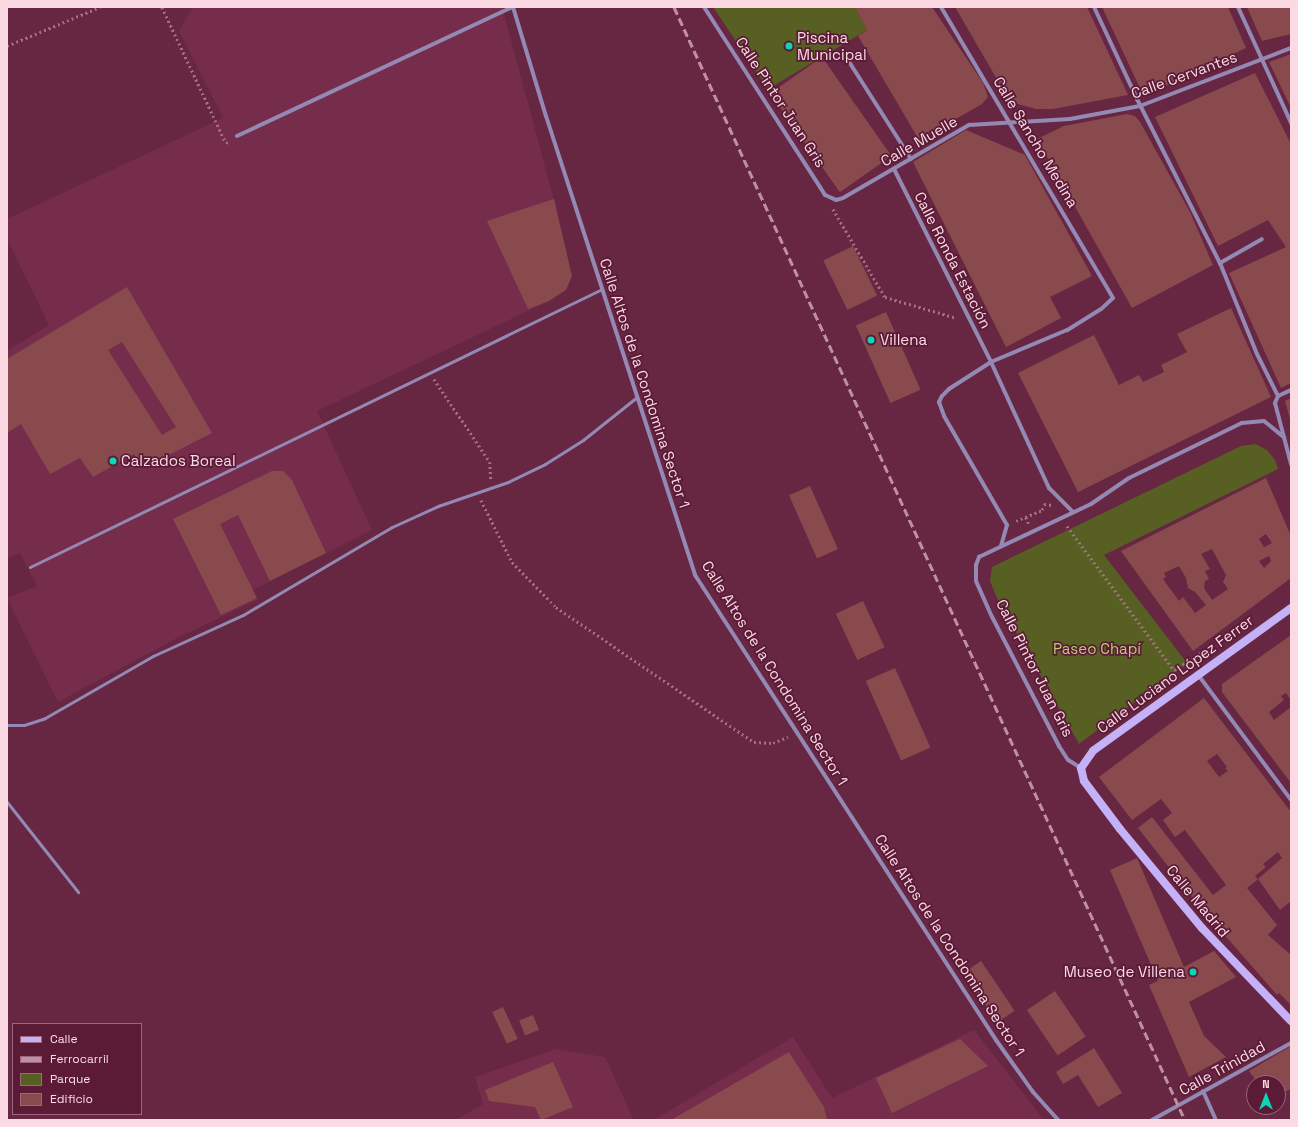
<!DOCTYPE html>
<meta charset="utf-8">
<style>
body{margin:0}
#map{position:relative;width:1298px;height:1127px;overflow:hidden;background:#672642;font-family:"Space Grotesk",sans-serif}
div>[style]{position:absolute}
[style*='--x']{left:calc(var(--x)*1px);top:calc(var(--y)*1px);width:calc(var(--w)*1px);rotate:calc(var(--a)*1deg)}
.built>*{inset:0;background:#762d4c}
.green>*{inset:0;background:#575f22}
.building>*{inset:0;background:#894a4e;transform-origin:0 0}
.path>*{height:2.5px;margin-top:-1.25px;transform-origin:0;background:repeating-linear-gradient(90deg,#a47084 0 2px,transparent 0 5px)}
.lane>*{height:3px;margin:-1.5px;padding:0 1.5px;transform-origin:1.5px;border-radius:1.5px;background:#9489b5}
.street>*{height:4px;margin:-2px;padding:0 2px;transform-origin:2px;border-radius:2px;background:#9489b5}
.secondary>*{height:8px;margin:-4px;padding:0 4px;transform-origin:4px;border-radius:4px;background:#c4b1f7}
.rail>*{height:3px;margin-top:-1.5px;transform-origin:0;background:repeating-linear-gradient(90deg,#be90a1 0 8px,transparent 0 12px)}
.dots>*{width:11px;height:11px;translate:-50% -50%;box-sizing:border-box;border:2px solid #5b1b37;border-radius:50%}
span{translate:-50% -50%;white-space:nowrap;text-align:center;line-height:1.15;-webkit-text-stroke:3.5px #5b1b37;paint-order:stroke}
.poi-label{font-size:15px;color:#fbdae4}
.left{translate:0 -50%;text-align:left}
.right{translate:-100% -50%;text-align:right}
.street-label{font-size:15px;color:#fbdae4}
.park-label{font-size:15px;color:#bdcb71}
.frame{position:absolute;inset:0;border:8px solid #fbdae4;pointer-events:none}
.legend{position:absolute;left:12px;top:1023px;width:130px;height:92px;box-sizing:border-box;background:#5b1b37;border:1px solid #9b677c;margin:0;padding:5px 7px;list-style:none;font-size:12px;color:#fbdae4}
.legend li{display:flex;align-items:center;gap:8px;height:20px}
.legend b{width:20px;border:1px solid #9b677c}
.north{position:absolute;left:1246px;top:1075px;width:40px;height:40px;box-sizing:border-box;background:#5b1b37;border:1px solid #9b677c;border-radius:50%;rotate:0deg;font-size:11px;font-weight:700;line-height:16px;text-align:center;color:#fbdae4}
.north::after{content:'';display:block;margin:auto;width:14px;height:18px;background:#0dd5b5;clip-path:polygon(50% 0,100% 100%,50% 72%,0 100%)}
</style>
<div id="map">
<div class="built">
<i style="clip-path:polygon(193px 7px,502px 7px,556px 207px,549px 301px,317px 411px,372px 530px,253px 590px,257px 600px,177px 638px,58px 702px,7px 598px,37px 586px,20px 553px,7px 559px,7px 351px,49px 325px,7px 239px,7px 219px,223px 118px,179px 31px)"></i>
<i style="clip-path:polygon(974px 1030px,1044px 1120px,654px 1120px,793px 1037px,832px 1098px)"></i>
<i style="clip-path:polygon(556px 1049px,605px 1057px,634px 1120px,456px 1120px,483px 1104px,475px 1077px)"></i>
</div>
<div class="green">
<i style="clip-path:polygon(713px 7px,855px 7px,867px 30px,768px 89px)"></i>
<i style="clip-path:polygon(1256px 444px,1267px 450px,1275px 460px,1278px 469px,1104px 555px,1187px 663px,1079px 744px,997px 598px,990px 581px,992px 567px,1241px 446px)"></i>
</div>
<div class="building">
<i style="clip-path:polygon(855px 7px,932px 7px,983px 83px,988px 97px,982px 104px,919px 140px,858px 36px,867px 30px)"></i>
<i style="clip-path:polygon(955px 7px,1087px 7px,1128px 95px,1053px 109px,1036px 109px,1018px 104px,1005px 93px)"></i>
<i style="clip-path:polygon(1102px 7px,1228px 7px,1246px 48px,1151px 93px,1144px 92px,1139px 86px)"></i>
<i style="clip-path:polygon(1247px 7px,1291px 7px,1291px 34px,1262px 41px)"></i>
<i style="clip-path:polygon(1291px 54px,1291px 108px,1269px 62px)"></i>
<i style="left:822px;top:57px;width:121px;height:63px;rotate:55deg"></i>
<i style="clip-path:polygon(1255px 73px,1291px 144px,1291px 383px,1281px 388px,1229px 273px,1286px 247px,1268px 220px,1218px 246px,1155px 117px)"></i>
<i style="clip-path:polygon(1127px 114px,1135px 116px,1140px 122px,1190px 212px,1213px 265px,1132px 308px,1037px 139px,1064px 126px)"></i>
<i style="clip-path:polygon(966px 130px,1025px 155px,1092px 276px,1050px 297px,1061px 318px,1006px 347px,913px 162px)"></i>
<i style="clip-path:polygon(554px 199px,572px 276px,566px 290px,549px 301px,528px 309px,487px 221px)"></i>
<i style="left:853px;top:246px;width:55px;height:33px;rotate:64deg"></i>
<i style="clip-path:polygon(evenodd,127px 287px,212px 433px,143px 468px,134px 454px,93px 477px,80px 458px,50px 474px,21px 424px,7px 433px,7px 359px,127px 287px,122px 342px,176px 427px,162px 435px,108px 350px,122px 342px)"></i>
<i style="clip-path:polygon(1231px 308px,1271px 397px,1078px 492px,1018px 373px,1094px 335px,1119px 385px,1139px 375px,1143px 382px,1164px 372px,1161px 365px,1187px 352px,1177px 334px)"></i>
<i style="left:886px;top:312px;width:85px;height:33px;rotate:66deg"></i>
<i style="clip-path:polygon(1291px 398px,1291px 423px,1285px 401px)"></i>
<i style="clip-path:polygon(272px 471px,283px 471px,292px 480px,326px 553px,270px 581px,238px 515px,220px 524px,257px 598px,221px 615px,173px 519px)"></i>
<i style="clip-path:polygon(evenodd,1266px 478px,1291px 536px,1291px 578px,1193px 651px,1121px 551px,1266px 478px,1266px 534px,1272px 543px,1264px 547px,1259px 539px,1266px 534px,1266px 478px,1212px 549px,1226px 575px,1223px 582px,1228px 589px,1212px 600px,1204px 588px,1205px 581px,1209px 579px,1205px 571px,1210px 569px,1201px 554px,1212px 549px,1266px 478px,1269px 556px,1271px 561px,1264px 568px,1259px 561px,1269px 556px,1266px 478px,1179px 566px,1186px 578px,1188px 588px,1195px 592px,1206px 605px,1195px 613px,1183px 597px,1179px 601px,1163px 579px,1166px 577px,1164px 573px,1179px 566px)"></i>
<i style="left:810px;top:486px;width:69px;height:23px;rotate:66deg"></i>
<i style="left:863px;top:601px;width:51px;height:30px;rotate:65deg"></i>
<i style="clip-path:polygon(1291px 635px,1291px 700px,1286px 693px,1281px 696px,1284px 700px,1269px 712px,1274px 720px,1291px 707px,1291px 783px,1222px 692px,1222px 684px)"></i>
<i style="left:895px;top:668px;width:87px;height:32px;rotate:66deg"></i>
<i style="clip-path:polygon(evenodd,1204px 698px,1291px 812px,1291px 901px,1280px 910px,1258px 879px,1282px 858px,1278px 852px,1263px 864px,1266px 867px,1255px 876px,1258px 879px,1247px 888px,1277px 925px,1268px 935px,1291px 955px,1291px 1005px,1279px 993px,1277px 995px,1200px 907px,1138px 828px,1152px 817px,1213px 895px,1226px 885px,1185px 830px,1175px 837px,1163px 820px,1172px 813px,1161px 799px,1132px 820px,1099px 777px,1204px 698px,1217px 754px,1227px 767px,1225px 768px,1228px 771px,1219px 777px,1207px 761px,1217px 754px)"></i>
<i style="clip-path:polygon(1137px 858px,1184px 967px,1214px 951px,1236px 977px,1189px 1002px,1204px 1036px,1226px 1057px,1189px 1077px,1149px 985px,1158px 981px,1110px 870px)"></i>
<i style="left:981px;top:961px;width:60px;height:21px;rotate:56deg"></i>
<i style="left:1055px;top:991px;width:55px;height:34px;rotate:56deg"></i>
<i style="left:503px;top:1007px;width:35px;height:12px;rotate:65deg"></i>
<i style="left:533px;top:1015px;width:16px;height:15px;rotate:68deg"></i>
<i style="clip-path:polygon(960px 1039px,988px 1066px,892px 1113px,876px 1078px)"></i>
<i style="clip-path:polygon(1291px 1046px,1291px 1089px,1278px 1095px,1278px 1083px,1258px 1083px,1249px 1071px)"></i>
<i style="clip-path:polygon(1094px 1048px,1122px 1093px,1098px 1107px,1078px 1075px,1063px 1084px,1056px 1072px)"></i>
<i style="clip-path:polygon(789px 1052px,824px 1107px,827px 1120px,671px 1120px)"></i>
<i style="clip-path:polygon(553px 1062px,573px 1107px,541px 1120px,535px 1107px,489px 1101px,485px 1090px)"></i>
</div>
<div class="path">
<i style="--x:162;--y:7;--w:150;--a:64.8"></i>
<i style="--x:226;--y:143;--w:4;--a:-27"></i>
<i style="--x:7;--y:46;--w:101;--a:-22.8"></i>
<i style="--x:833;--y:209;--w:102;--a:59.4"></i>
<i style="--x:885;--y:297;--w:75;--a:16.3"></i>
<i style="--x:434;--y:379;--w:100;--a:56"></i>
<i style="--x:490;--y:462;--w:17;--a:87"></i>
<i style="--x:481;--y:500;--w:69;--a:63.4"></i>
<i style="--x:512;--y:562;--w:63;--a:45.6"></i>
<i style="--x:556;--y:607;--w:240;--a:34.3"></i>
<i style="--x:754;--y:742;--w:19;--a:3"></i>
<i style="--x:773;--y:743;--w:16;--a:-22"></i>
<i style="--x:1026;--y:517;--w:8;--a:67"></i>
<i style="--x:1016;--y:521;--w:28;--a:-23"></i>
<i style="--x:1042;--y:510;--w:6;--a:-72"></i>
<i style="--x:1044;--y:504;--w:8;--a:7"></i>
<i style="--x:1067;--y:526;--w:179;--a:53.4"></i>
<i style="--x:1174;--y:670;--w:35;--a:-33"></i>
<i style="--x:1203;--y:651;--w:5;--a:53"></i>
</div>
<div class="lane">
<i style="--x:30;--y:567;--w:636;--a:-25.92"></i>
<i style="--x:7;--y:725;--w:17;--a:0"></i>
<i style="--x:24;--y:725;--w:22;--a:-18"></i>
<i style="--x:45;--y:718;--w:125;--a:-29.9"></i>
<i style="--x:153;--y:656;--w:99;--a:-24.5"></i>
<i style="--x:243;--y:615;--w:173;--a:-30.6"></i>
<i style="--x:392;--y:527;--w:51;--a:-24.5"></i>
<i style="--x:438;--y:506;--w:74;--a:-18.9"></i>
<i style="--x:508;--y:482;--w:41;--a:-25.9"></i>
<i style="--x:545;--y:464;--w:45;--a:-32.3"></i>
<i style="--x:583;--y:440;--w:69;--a:-38.5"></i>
<i style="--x:7;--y:802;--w:115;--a:51.7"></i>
</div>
<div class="street">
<i style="--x:513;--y:7;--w:114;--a:73.2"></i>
<i style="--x:546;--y:116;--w:483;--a:72"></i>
<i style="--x:695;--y:575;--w:554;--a:57.08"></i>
<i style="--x:996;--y:1040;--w:64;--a:54.6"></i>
<i style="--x:1033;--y:1092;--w:38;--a:48"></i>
<i style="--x:704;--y:7;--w:214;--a:57.2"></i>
<i style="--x:820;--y:187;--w:9;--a:58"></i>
<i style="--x:825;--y:195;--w:12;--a:24"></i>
<i style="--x:836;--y:200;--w:7;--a:-16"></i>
<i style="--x:843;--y:198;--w:146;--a:-30.1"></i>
<i style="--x:969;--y:125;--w:101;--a:-3.4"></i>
<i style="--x:1070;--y:119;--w:71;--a:-10.5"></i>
<i style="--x:1140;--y:106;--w:162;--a:-21"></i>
<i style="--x:941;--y:7;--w:338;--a:59.4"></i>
<i style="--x:1113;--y:298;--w:16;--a:137"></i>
<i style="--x:1101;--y:309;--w:40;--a:148"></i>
<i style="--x:1067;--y:330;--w:82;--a:157.2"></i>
<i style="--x:991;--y:362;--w:50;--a:147.3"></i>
<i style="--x:949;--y:389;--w:10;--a:135"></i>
<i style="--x:942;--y:396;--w:7;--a:117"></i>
<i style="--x:939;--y:402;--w:15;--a:70"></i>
<i style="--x:944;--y:416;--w:126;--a:60"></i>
<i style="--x:1007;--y:525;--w:22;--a:106"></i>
<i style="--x:1094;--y:7;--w:102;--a:64.9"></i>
<i style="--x:1137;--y:99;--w:184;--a:63.2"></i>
<i style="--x:1220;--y:263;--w:98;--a:67.9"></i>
<i style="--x:1257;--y:354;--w:47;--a:63.4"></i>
<i style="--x:1278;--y:396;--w:8;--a:113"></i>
<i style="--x:1275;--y:403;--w:63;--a:75.3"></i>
<i style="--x:1238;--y:7;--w:128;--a:65.4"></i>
<i style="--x:846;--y:57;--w:121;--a:57.5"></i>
<i style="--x:237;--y:136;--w:305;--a:-25.1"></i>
<i style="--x:894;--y:169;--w:216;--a:63.3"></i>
<i style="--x:991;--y:362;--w:139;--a:65.3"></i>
<i style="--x:1049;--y:488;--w:34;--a:45"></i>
<i style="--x:1220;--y:263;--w:48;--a:-29.7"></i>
<i style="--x:1278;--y:396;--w:14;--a:-25"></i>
<i style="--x:1199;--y:676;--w:154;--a:53.4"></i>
<i style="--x:1081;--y:768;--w:15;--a:-148"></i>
<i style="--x:1068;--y:760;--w:17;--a:-123"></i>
<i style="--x:1059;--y:746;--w:145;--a:-117.4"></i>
<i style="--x:992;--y:617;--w:39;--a:-114"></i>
<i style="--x:976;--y:581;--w:16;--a:-90"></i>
<i style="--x:976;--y:565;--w:9;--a:-69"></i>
<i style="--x:979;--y:557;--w:124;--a:-25.3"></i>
<i style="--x:1091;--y:504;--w:46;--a:-34.4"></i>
<i style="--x:1129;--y:478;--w:126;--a:-26"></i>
<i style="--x:1242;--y:423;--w:22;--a:-5"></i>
<i style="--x:1264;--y:421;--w:26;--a:39"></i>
<i style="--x:1203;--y:1091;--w:32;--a:66"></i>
<i style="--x:1152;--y:1120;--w:159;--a:-29"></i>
</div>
<div class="secondary">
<i style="--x:1291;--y:608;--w:244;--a:144.2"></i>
<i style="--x:1093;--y:751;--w:21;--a:125"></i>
<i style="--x:1081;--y:768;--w:13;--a:77"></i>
<i style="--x:1084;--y:781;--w:60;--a:53.1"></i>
<i style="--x:1120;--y:829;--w:129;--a:50.4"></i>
<i style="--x:1202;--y:928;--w:129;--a:46.3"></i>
</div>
<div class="rail">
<i style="--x:674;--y:7;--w:1225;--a:65.34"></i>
</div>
<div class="dots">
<i style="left:789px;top:46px;background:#0dd5b5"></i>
<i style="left:871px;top:340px;background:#0dd5b5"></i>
<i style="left:113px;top:461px;background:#0dd5b5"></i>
<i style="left:1193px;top:972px;background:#0dd5b5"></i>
</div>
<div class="poi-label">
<span class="left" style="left:797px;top:46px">Piscina<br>Municipal</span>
<span class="left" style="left:880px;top:340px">Villena</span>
<span class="left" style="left:121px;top:461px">Calzados Boreal</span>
<span class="right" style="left:1185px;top:972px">Museo de Villena</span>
</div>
<div class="street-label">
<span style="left:1184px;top:75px;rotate:-20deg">Calle Cervantes</span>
<span style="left:781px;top:102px;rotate:57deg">Calle Pintor Juan Gris</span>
<span style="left:919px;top:141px;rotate:-30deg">Calle Muelle</span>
<span style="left:1036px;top:142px;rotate:59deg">Calle Sancho Medina</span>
<span style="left:953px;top:260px;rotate:63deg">Calle Ronda Estación</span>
<span style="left:645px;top:383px;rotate:72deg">Calle Altos de la Condomina Sector 1</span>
<span style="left:1035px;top:668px;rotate:63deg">Calle Pintor Juan Gris</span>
<span style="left:775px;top:673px;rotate:58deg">Calle Altos de la Condomina Sector 1</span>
<span style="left:1175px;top:674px;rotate:-36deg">Calle Luciano López Ferrer</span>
<span style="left:1198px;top:901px;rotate:50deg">Calle Madrid</span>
<span style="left:950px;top:945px;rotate:57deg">Calle Altos de la Condomina Sector 1</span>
<span style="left:1222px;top:1068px;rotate:-29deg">Calle Trinidad</span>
</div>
<div class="park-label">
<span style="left:1097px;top:649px">Paseo Chapí</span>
</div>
<div class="frame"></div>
<ul class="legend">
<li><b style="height:5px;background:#c4b1f7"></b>Calle</li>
<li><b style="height:5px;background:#be90a1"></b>Ferrocarril</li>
<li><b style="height:11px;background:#575f22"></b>Parque</li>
<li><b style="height:11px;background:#894a4e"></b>Edificio</li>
</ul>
<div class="north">N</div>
</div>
